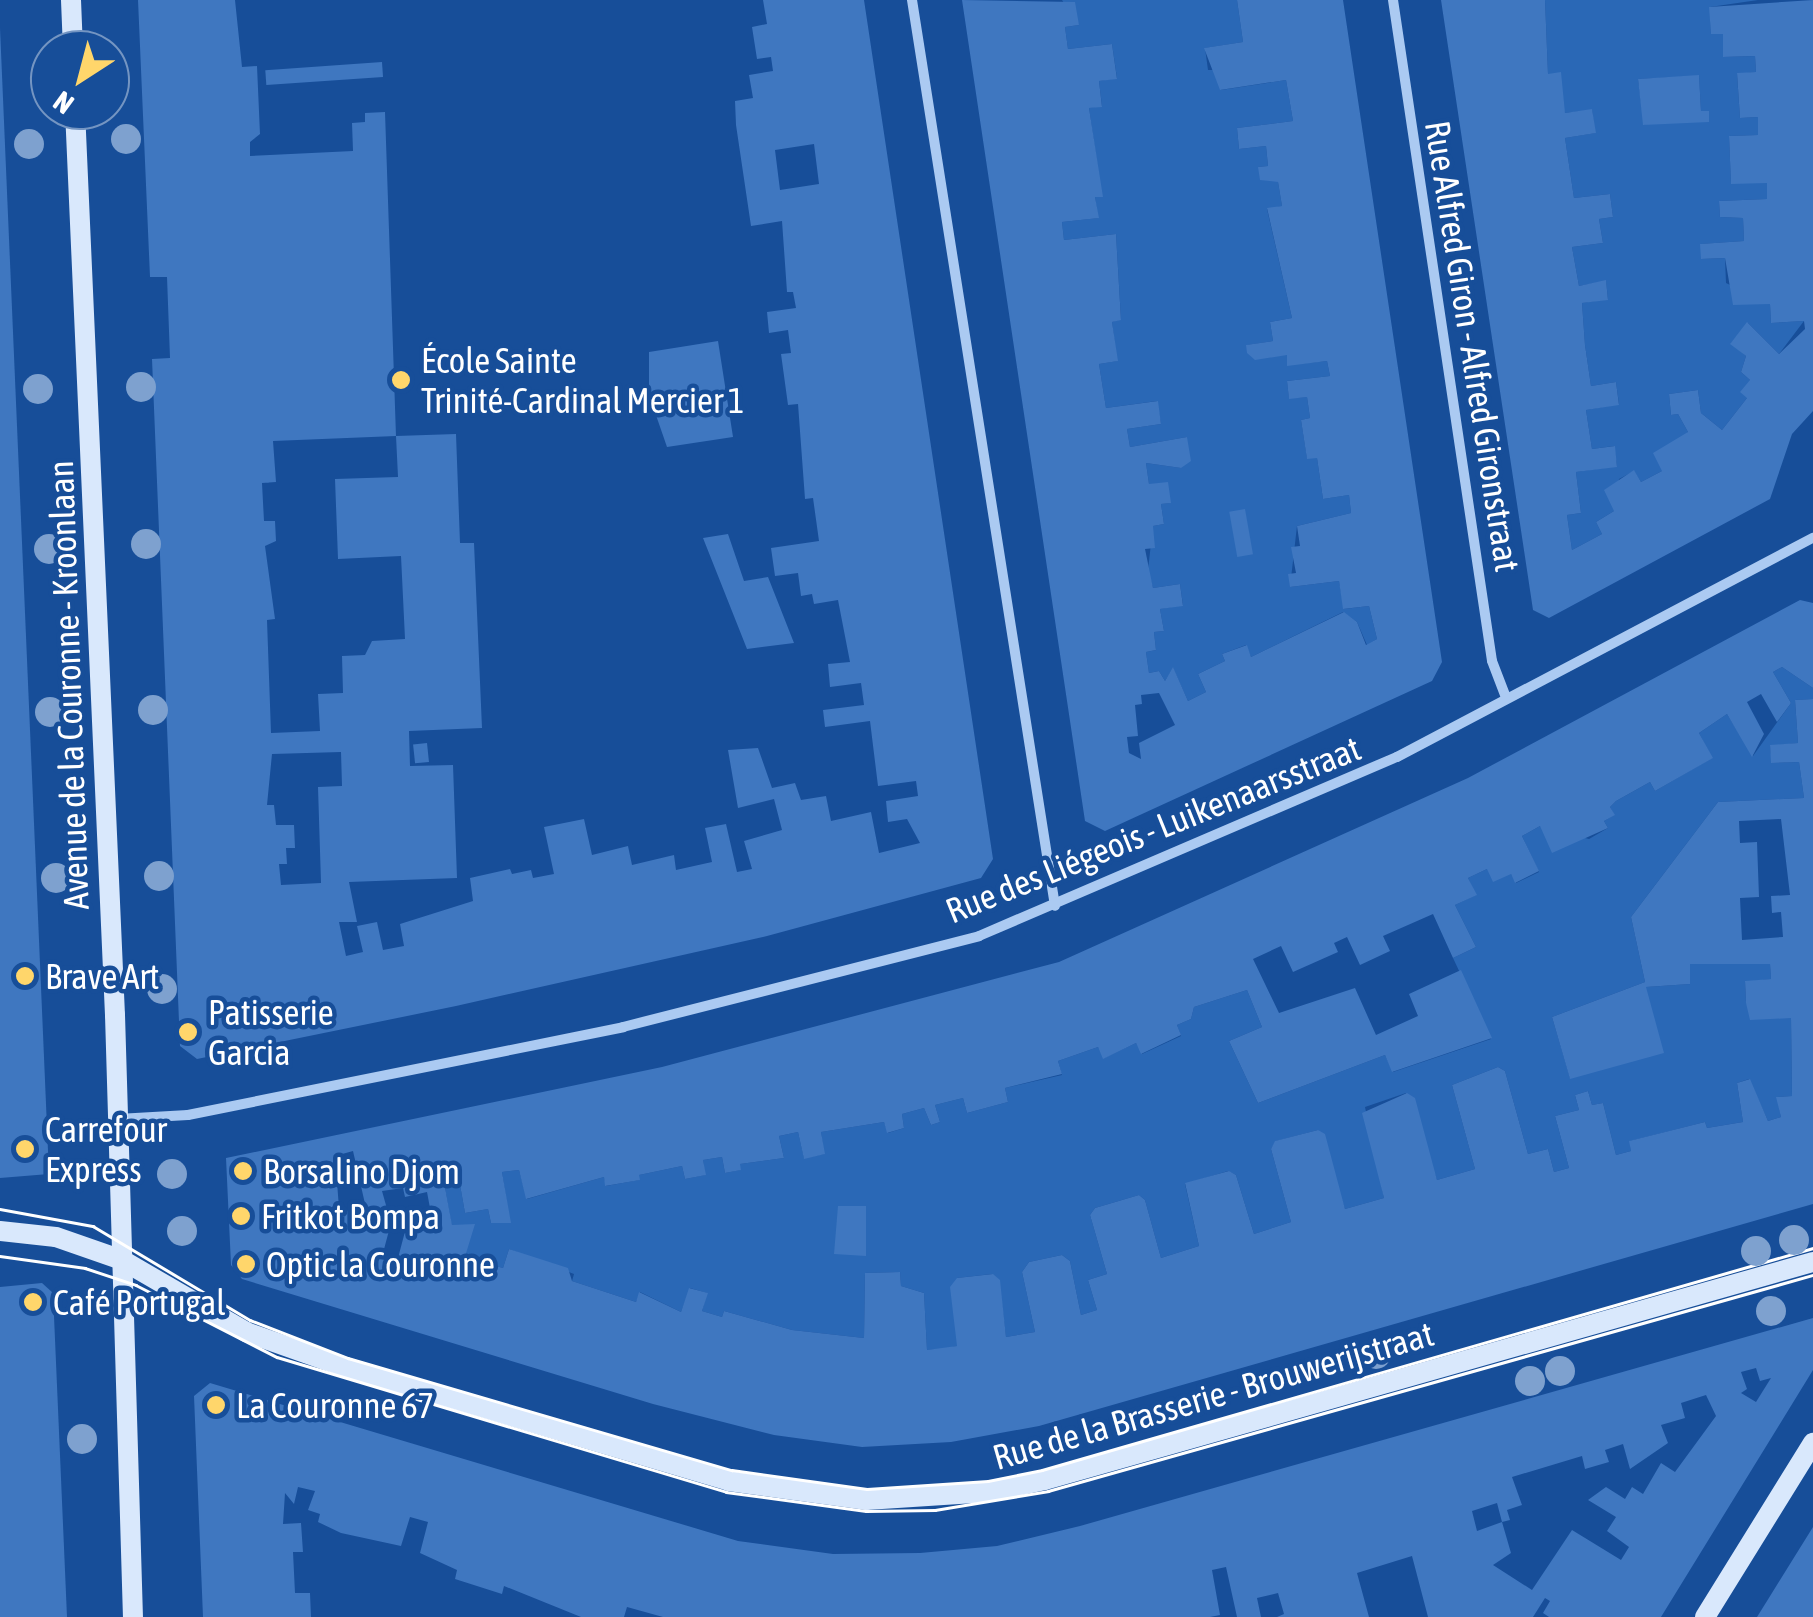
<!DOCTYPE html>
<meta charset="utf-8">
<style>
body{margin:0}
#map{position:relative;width:1813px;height:1617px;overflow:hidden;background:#174e99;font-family:"Asap Condensed",sans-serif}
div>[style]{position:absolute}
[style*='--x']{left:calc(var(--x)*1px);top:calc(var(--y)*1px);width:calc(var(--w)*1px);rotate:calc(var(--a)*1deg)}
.green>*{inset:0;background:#2a68b6}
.building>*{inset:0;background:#3f77c0;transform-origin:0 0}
.street>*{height:10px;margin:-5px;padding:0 5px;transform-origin:5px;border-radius:5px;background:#abcaf2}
.secondary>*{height:20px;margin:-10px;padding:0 10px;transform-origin:10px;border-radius:10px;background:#d9e8fc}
.tram>*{height:2.5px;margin:-1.25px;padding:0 1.25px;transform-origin:1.25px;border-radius:1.25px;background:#fff}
.trees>*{width:30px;height:30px;margin:-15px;border-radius:50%;background:#7ea1cf}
.dots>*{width:28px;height:28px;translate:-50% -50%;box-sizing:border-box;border:5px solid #174e99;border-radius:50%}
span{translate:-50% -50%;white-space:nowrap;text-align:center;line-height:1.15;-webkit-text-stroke:9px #174e99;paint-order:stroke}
.street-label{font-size:35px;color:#fff}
.poi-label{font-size:35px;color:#fff}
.left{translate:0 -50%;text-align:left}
.north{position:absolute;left:30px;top:30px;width:100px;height:100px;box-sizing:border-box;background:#174e99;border:2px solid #7495c2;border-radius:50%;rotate:216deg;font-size:28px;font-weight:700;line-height:40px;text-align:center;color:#fff}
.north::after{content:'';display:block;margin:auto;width:35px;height:45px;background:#ffd66b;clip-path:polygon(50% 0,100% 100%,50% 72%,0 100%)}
</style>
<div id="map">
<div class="green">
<i style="clip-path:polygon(1062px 0,1237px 0,1243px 42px,1205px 48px,1208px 70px,1217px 70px,1221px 90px,1286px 80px,1293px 121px,1237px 128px,1239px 149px,1266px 146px,1268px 166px,1258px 167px,1278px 182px,1282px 206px,1267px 209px,1292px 318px,1270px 322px,1273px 341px,1247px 345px,1287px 355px,1287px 365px,1327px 361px,1330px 376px,1287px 381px,1289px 398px,1307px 397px,1310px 418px,1301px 420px,1307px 458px,1317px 458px,1323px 499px,1349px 495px,1351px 513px,1297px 526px,1290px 587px,1339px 581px,1344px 609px,1369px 606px,1377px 639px,1367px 645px,1357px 622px,1343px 612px,1251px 657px,1246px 645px,1222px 654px,1225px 661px,1198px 674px,1206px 692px,1188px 701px,1173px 668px,1165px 681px,1159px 671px,1149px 673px,1146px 652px,1156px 650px,1154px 632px,1164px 631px,1160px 609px,1183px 605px,1180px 584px,1153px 588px,1148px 570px,1153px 526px,1164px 524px,1161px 504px,1170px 503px,1149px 484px,1146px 463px,1181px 468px,1187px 437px,1130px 447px,1127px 429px,1161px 424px,1157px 401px,1106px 408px,1099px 364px,1117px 361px,1112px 322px,1121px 319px,1116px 234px,1064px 240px,1062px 222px,1098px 218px,1095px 197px,1102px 197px,1089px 108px,1102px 106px,1099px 81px,1117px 78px,1112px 44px,1068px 49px,1065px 27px,1079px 25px)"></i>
<i style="clip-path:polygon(evenodd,1545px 0,1758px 0,1710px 7px,1711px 34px,1723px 34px,1724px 57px,1755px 56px,1756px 72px,1737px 74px,1740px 118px,1758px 117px,1758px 135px,1729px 136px,1731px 183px,1767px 183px,1767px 199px,1719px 201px,1720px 217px,1743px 218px,1744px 241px,1701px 244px,1701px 259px,1725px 258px,1726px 283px,1770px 304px,1771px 323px,1804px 321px,1779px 354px,1748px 323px,1731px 343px,1746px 356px,1741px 372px,1750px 380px,1747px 398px,1722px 430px,1701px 413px,1698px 390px,1669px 394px,1671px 415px,1678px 414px,1688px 432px,1662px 471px,1641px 482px,1634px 471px,1619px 479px,1614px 511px,1596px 522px,1602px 534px,1572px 550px,1567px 515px,1581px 513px,1576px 472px,1617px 466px,1614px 446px,1592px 449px,1586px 410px,1619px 404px,1616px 382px,1591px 386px,1585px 345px,1582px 303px,1608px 299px,1606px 281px,1579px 286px,1572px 247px,1603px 243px,1599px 219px,1613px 217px,1610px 194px,1574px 198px,1565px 138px,1595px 133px,1592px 110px,1565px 113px,1548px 74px,1545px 0,1699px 76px,1701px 111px,1644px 125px,1638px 79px,1699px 76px)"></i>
<i style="clip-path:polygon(1782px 667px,1813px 688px,1813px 699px,1795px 700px,1798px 743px,1770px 746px,1772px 763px,1799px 762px,1804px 798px,1718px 802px,1631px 917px,1645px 982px,1552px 1017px,1570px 1078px,1646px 987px,1690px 984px,1690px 964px,1770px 964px,1771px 979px,1745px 982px,1746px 1002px,1749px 1009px,1791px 1018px,1792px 1096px,1777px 1097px,1781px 1117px,1768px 1121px,1749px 1079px,1737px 1083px,1743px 1122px,1707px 1128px,1705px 1122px,1630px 1141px,1631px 1151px,1616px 1155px,1603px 1103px,1592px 1105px,1588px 1091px,1575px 1095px,1579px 1110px,1555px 1116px,1569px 1168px,1554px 1172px,1548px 1149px,1528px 1154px,1505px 1071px,1498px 1067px,1452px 1085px,1475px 1169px,1437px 1180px,1406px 1093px,1365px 1107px,1384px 1198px,1345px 1209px,1318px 1130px,1276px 1141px,1271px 1149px,1291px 1222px,1254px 1234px,1236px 1175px,1228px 1171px,1185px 1184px,1199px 1246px,1161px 1258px,1145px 1200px,1139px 1195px,1095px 1208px,1090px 1215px,1107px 1274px,1088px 1280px,1097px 1310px,1081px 1315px,1070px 1261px,1062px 1255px,1029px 1262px,1022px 1272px,1035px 1332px,1006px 1337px,999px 1280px,992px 1274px,957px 1278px,957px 1346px,943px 1349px,927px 1350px,924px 1293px,901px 1286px,900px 1272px,865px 1273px,864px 1338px,792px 1330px,724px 1311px,722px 1317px,702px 1311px,707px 1293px,690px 1288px,681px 1312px,640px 1292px,636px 1302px,572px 1281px,574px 1274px,509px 1249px,503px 1268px,485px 1263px,479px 1279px,460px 1273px,444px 1182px,459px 1179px,465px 1213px,488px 1209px,491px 1223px,510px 1223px,502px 1172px,519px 1170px,527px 1199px,604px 1177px,606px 1186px,639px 1180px,639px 1175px,682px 1166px,685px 1179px,705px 1175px,703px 1160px,722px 1157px,725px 1173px,740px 1170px,740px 1164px,784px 1158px,779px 1136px,798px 1132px,804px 1158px,824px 1154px,821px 1132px,884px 1122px,888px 1133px,904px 1128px,902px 1114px,924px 1108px,931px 1125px,940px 1122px,935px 1105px,963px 1098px,967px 1113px,1008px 1102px,1005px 1088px,1062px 1075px,1058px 1061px,1098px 1047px,1104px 1058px,1136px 1043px,1142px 1054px,1181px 1036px,1177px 1025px,1191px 1019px,1194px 1007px,1247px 990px,1262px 1027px,1229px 1041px,1258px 1103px,1385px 1055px,1393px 1072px,1491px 1039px,1453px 958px,1476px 947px,1455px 905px,1476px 895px,1468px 878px,1487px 869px,1511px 874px,1516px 883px,1539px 872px,1522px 836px,1540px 826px,1589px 839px,1608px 828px,1604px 821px,1614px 815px,1610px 807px,1616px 801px,1650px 782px,1655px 791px,1712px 758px,1699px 733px,1727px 714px,1753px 756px,1791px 703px,1773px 672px)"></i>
</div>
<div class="building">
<i style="clip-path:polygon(evenodd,138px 0,235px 0,242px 67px,257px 66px,260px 134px,250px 142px,250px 156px,353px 151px,352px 123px,365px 122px,365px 113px,385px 112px,396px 436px,456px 434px,460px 543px,474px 543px,482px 728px,409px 731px,410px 766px,453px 765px,457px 878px,349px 882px,357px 922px,339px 922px,346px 956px,363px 952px,357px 926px,377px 922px,383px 950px,404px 946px,400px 924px,473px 901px,470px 878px,510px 869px,512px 874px,531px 870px,533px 878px,554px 874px,544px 827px,584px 819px,592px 855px,628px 846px,632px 865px,674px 855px,676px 870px,712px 862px,705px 828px,726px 824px,737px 872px,752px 869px,744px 841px,782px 830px,774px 799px,738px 808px,728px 750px,758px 748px,772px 788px,795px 783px,801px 800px,826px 796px,831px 821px,871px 812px,879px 853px,920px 843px,907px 819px,888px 822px,886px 801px,918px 796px,916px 781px,878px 786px,870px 721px,825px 727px,823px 710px,864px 705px,861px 683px,830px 687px,828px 664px,850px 662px,838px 600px,814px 604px,812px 594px,801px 596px,798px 573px,775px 576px,771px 548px,819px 541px,813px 498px,805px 499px,798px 404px,788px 405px,781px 354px,791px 353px,788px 330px,769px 333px,767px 312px,796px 308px,793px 292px,787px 292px,782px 221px,751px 226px,736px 125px,735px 101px,753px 98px,749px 75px,773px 71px,771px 57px,757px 59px,752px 27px,767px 24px,763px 0,864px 0,993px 859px,981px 878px,767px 936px,456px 1006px,197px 1059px,180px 1046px,152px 359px,170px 358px,167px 277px,150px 277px,138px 0,814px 144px,819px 184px,780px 190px,775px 150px,814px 144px,138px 0,396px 436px,398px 477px,335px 479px,338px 559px,401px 556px,405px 639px,372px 641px,365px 655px,342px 656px,343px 693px,318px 694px,320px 731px,271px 733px,267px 620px,275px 619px,265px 546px,276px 541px,275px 521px,264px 521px,262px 483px,276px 482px,273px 441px,396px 436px,138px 0,341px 752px,342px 786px,318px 787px,321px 883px,281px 885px,279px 864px,287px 864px,286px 848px,295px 848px,294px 825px,276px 825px,274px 805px,267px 805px,272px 754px,341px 752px)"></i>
<i style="clip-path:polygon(evenodd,962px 0,1075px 2px,1079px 25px,1065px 27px,1068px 49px,1112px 44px,1117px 79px,1099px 81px,1102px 107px,1089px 108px,1103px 197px,1095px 197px,1099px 218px,1062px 222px,1064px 240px,1116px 234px,1121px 320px,1112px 322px,1118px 361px,1099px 364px,1106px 408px,1158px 401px,1161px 424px,1127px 429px,1130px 447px,1187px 437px,1191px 461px,1181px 468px,1146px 463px,1149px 484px,1168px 482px,1171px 503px,1161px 504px,1164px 524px,1153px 526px,1155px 548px,1145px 549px,1153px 588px,1180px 584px,1183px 606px,1160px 609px,1164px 631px,1154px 632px,1156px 650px,1146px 652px,1149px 673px,1159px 671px,1165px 681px,1173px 667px,1188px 701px,1206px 692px,1198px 674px,1225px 661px,1222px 654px,1247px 645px,1251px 657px,1344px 612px,1357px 622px,1366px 645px,1377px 639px,1369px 606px,1343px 609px,1339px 581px,1290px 587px,1288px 574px,1296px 573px,1291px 547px,1300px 546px,1297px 526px,1351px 513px,1349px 495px,1323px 499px,1317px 458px,1307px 459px,1301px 420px,1310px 418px,1307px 397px,1289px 399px,1287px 381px,1330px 376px,1327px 361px,1287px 366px,1287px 355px,1255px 360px,1247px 353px,1246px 345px,1273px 341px,1270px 322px,1292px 318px,1267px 208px,1282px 206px,1278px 182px,1260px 180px,1258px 167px,1268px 166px,1266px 146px,1239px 149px,1237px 128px,1293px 121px,1286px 80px,1220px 90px,1204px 48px,1243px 42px,1237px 0,1343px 0,1442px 662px,1432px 681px,1105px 831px,1085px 821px,962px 0,1159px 693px,1175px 725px,1139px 743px,1141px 759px,1129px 753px,1127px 737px,1138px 736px,1135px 705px,1142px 704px,1141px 695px,1159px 693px)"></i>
<i style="clip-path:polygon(1441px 0,1545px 0,1548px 74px,1561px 72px,1565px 113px,1592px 109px,1596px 133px,1565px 138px,1574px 198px,1610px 194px,1613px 217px,1599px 219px,1603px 243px,1572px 247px,1579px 286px,1606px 280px,1608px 300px,1582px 303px,1585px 345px,1591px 386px,1616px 382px,1619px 405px,1586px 410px,1592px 449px,1615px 446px,1617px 467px,1576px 472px,1581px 513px,1567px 515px,1572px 550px,1602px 534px,1596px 522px,1614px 511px,1604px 490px,1634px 470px,1641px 482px,1662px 471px,1653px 453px,1688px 432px,1678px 414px,1671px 415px,1669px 394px,1698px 390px,1701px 413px,1722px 430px,1747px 398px,1740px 392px,1750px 380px,1741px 372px,1746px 356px,1730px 344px,1747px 322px,1779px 354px,1805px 329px,1804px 321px,1771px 323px,1770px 304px,1733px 305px,1725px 258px,1701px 259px,1700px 244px,1744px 241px,1743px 218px,1720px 217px,1719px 201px,1767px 199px,1767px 183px,1731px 184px,1729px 136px,1758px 135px,1758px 117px,1740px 118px,1737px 73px,1756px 72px,1755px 56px,1723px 57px,1723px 34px,1711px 34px,1709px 7px,1813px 0,1813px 411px,1792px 434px,1770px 499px,1549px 618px,1533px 610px)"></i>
<i style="clip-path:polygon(0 28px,49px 1174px,0 1178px)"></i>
<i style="left:382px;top:62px;width:15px;height:117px;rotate:86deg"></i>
<i style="clip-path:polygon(1699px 75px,1701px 111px,1709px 111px,1709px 122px,1643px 125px,1638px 79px)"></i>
<i style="clip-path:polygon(718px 341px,733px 437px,667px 447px,649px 395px,649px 352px)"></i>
<i style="left:1245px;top:509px;width:46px;height:16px;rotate:80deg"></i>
<i style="clip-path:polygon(728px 534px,744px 581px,768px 577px,794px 643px,747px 649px,703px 538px)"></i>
<i style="clip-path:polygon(evenodd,1800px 600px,1813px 603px,1813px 688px,1782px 667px,1773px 672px,1791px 703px,1777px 722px,1761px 694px,1747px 702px,1764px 734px,1752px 757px,1727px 714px,1699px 733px,1713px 758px,1655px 791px,1650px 782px,1616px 801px,1610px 807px,1615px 815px,1604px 821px,1608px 828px,1552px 853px,1540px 826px,1522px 836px,1539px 871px,1515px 883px,1511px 874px,1493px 882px,1487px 869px,1468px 878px,1477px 895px,1455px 905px,1476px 947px,1453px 958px,1433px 914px,1383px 936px,1390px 951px,1360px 965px,1347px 937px,1334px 943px,1338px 952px,1293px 972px,1281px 946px,1253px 959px,1279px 1013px,1355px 988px,1376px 1035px,1418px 1016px,1409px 994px,1461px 970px,1492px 1038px,1392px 1072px,1385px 1055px,1258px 1103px,1229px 1041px,1262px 1027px,1247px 990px,1194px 1007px,1191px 1019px,1177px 1025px,1181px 1035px,1141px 1054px,1136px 1043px,1103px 1059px,1098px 1047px,1058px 1061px,1062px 1074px,1005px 1088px,1008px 1102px,967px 1113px,963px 1098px,935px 1105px,940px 1122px,931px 1125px,924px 1108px,902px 1114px,904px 1128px,887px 1133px,884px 1122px,821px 1132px,825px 1154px,804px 1159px,798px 1132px,779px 1136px,784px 1158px,740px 1164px,741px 1170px,725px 1173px,722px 1157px,703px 1160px,706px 1175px,685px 1179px,682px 1166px,639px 1175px,640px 1180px,605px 1186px,604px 1177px,526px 1199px,519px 1170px,502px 1172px,511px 1223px,491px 1223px,488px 1209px,465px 1213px,459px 1179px,444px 1182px,452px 1225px,475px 1224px,460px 1273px,479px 1279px,485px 1263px,503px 1268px,509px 1249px,568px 1268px,572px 1281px,636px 1302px,639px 1292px,681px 1312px,689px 1288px,708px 1293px,702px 1311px,722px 1317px,724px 1311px,792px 1330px,864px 1338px,865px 1273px,900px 1272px,901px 1286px,924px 1293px,927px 1350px,957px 1346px,950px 1287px,957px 1278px,993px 1274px,1000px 1280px,1006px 1337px,1035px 1332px,1022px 1272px,1029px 1262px,1062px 1255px,1070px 1261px,1081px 1315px,1097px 1310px,1088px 1280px,1107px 1274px,1090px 1215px,1095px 1208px,1139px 1195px,1145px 1200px,1161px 1258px,1199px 1246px,1185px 1183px,1229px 1171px,1236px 1175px,1254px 1234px,1291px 1222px,1271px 1149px,1275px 1141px,1318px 1130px,1325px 1134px,1345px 1209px,1384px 1198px,1362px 1113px,1407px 1093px,1415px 1098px,1437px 1180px,1475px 1169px,1452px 1085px,1498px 1067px,1505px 1071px,1528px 1154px,1548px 1149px,1554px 1172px,1569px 1168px,1555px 1116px,1579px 1110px,1575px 1095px,1588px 1091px,1592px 1105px,1603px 1103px,1616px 1155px,1631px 1151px,1629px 1141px,1705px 1122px,1707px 1128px,1743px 1122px,1737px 1083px,1750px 1079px,1768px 1121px,1781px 1117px,1776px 1097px,1792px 1096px,1791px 1018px,1750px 1020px,1746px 1003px,1745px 981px,1771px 979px,1770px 964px,1690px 964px,1690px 984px,1646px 987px,1664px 1053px,1570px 1079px,1552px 1017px,1645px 982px,1631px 917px,1718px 802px,1804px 798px,1799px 762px,1771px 763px,1770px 745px,1798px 743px,1795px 700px,1813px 699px,1813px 1204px,1039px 1426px,951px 1442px,862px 1447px,774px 1435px,653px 1404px,242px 1279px,231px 1265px,226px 1158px,662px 1067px,1059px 962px,1468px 778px,1800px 600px,1781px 819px,1790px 895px,1771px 896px,1772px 913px,1781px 912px,1783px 937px,1742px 940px,1740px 898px,1759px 897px,1757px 842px,1740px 843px,1739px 821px,1781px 819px,1800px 600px,353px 1151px,368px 1217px,339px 1208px,335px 1156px,353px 1151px,1800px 600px,403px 1188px,405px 1197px,427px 1192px,433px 1224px,407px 1224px,398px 1258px,383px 1253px,391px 1223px,382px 1191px,403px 1188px)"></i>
<i style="left:427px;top:743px;width:19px;height:14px;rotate:84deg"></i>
<i style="clip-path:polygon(838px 1206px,866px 1206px,866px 1256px,834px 1254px)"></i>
<i style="clip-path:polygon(42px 1283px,53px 1293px,67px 1617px,0 1617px,0 1287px)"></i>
<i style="clip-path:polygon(evenodd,1813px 1318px,1813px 1370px,1661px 1617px,1549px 1617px,1543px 1613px,1550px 1601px,1545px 1598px,1533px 1617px,1428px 1617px,1412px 1556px,1357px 1573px,1369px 1617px,1277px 1617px,1284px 1614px,1278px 1593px,1257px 1598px,1261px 1617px,1237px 1617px,1226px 1567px,1212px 1570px,1220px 1615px,1210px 1617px,663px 1617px,627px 1607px,624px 1617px,581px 1617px,504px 1586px,502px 1594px,455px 1579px,457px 1570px,420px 1553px,428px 1522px,410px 1517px,401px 1546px,341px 1533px,318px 1522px,320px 1514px,308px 1510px,315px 1491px,298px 1487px,294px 1504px,285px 1493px,283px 1524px,301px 1523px,303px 1552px,293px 1552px,295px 1593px,310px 1593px,311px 1617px,203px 1617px,194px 1396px,210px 1383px,738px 1541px,833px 1554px,920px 1553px,997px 1546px,1080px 1526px,1813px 1318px,1756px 1368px,1760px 1381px,1771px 1378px,1756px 1402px,1741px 1393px,1747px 1389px,1741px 1372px,1756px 1368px,1813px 1318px,1706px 1395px,1716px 1416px,1675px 1472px,1661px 1463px,1643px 1494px,1632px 1487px,1625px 1499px,1606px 1487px,1588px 1500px,1616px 1517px,1607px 1531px,1629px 1547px,1621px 1560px,1572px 1530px,1532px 1590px,1493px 1565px,1511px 1553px,1502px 1522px,1477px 1531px,1472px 1511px,1497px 1503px,1502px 1522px,1510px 1520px,1507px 1510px,1522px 1505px,1512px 1477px,1582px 1456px,1585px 1469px,1609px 1462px,1605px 1450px,1623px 1444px,1630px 1469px,1668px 1443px,1661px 1425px,1685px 1418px,1681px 1403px,1706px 1395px)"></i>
<i style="clip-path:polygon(1813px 1527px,1813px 1617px,1757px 1617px,1767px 1601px)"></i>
</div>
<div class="street">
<i style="--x:912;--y:0;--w:917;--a:81.03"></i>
<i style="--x:1393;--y:0;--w:668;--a:81.48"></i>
<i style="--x:1492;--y:661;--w:40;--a:69"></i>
<i style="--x:118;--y:1119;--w:70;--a:-3.3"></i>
<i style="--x:188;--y:1115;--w:444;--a:-11.4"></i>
<i style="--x:623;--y:1027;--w:367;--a:-14.3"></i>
<i style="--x:979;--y:936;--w:455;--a:-23.2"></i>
<i style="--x:1397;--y:757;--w:470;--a:-27.8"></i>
</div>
<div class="secondary">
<i style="--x:71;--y:0;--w:50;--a:87.7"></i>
<i style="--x:75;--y:110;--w:906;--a:87.47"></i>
<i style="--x:115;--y:1015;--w:602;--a:88.29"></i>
<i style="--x:0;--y:1231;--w:56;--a:6.1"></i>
<i style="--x:56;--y:1237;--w:70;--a:19.2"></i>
<i style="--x:122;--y:1260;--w:143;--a:30.1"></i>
<i style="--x:246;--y:1332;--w:105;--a:19.5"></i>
<i style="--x:345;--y:1367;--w:401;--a:16.5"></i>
<i style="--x:729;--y:1481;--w:138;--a:7.9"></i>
<i style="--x:866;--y:1500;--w:124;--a:-3.7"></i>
<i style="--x:990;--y:1492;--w:56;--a:-12.3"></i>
<i style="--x:1045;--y:1480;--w:798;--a:-15.85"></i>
<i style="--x:1705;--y:1617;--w:205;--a:-58.2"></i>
</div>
<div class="tram">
<i style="--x:0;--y:1209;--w:95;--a:10.4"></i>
<i style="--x:93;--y:1226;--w:183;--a:30.9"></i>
<i style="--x:250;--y:1320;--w:105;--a:21.2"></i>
<i style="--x:348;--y:1358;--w:400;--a:16.3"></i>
<i style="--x:732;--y:1470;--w:136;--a:8"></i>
<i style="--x:867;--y:1489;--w:121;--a:-3.8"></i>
<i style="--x:988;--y:1481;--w:55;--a:-11.5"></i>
<i style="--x:1042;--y:1470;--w:802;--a:-16.06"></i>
<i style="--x:0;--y:1256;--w:86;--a:8"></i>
<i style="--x:85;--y:1268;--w:54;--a:18.4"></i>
<i style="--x:136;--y:1285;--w:158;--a:27.1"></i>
<i style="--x:277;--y:1357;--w:469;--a:16.7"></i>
<i style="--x:726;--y:1492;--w:141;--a:7.7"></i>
<i style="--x:866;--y:1511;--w:69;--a:-0.8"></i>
<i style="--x:935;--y:1510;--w:115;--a:-9.5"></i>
<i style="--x:1048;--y:1491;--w:795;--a:-15.77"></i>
</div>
<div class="trees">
<i style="left:126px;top:139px"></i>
<i style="left:29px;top:144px"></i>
<i style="left:141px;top:387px"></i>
<i style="left:38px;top:389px"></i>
<i style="left:146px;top:544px"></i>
<i style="left:49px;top:549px"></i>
<i style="left:153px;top:710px"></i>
<i style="left:50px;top:712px"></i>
<i style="left:159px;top:876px"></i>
<i style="left:56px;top:878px"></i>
<i style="left:162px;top:989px"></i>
<i style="left:172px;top:1174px"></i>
<i style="left:182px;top:1231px"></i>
<i style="left:1794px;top:1240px"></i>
<i style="left:1756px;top:1251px"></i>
<i style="left:1771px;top:1311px"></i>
<i style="left:1376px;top:1354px"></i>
<i style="left:1560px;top:1371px"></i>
<i style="left:1530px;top:1381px"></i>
<i style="left:82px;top:1439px"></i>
</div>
<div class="dots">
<i style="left:401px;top:380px;background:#ffd66b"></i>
<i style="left:25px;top:976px;background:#ffd66b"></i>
<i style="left:188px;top:1032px;background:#ffd66b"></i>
<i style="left:25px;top:1149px;background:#ffd66b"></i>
<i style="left:243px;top:1171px;background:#ffd66b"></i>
<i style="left:241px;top:1216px;background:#ffd66b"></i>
<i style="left:246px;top:1264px;background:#ffd66b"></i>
<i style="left:33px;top:1302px;background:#ffd66b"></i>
<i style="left:216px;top:1405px;background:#ffd66b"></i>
</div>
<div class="street-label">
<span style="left:1473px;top:346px;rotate:81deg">Rue Alfred Giron - Alfred Gironstraat</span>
<span style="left:68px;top:685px;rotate:-92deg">Avenue de la Couronne - Kroonlaan</span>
<span style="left:1153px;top:829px;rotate:-22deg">Rue des Liégeois - Luikenaarsstraat</span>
<span style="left:1213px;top:1395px;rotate:-16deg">Rue de la Brasserie - Brouwerijstraat</span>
</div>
<div class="poi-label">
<span class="left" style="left:421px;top:380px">École Sainte<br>Trinité-Cardinal Mercier 1</span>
<span class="left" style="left:45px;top:976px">Brave Art</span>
<span class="left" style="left:208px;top:1032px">Patisserie<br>Garcia</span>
<span class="left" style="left:45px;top:1149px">Carrefour<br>Express</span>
<span class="left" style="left:263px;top:1171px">Borsalino Djom</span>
<span class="left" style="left:261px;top:1216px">Fritkot Bompa</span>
<span class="left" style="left:266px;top:1264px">Optic la Couronne</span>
<span class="left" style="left:53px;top:1302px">Café Portugal</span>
<span class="left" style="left:236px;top:1405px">La Couronne 67</span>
</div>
<div class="north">N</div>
</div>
